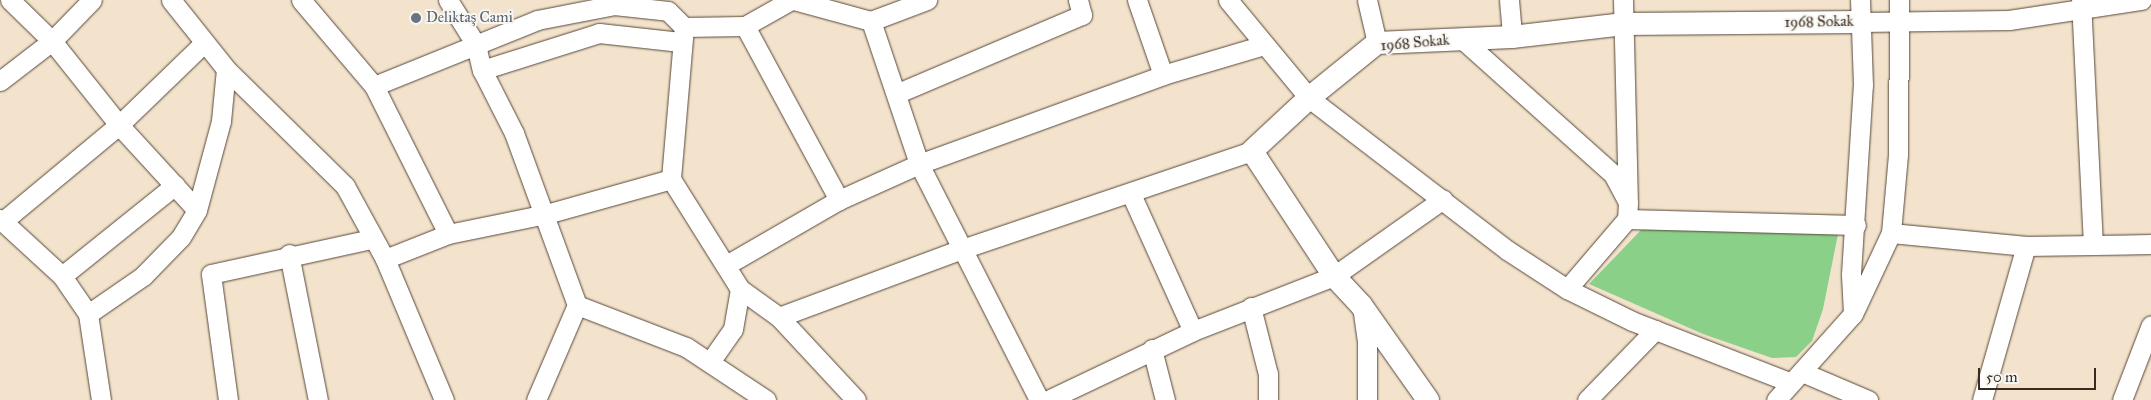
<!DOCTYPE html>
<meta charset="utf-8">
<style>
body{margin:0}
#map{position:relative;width:2151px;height:400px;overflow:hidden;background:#f3e3cc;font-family:"IM FELL Great Primer",serif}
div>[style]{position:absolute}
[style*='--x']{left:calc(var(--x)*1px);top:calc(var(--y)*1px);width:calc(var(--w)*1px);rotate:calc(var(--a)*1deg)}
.green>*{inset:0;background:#8bd089}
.roads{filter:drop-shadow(0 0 1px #574638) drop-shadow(0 0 1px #574638)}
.minor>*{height:19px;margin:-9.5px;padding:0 9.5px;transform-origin:9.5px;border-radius:9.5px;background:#fff}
.tertiary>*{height:22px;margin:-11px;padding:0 11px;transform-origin:11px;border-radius:11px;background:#fff}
.dots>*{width:14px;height:14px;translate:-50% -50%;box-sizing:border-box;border:2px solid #f6f6f2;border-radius:50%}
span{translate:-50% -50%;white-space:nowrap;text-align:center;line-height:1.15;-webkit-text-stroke:4px #f6f6f2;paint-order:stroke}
.worship-label{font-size:15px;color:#5b616d}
.left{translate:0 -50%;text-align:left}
.street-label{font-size:15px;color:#3b2a1e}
.scale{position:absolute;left:1978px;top:368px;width:118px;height:22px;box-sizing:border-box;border:2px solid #3b2a1e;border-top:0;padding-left:6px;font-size:15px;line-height:18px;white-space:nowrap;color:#3b2a1e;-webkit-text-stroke:4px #f6f6f2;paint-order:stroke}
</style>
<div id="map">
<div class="green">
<i style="clip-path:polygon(1643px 228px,1839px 229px,1823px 309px,1812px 341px,1796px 357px,1772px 358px,1703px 334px,1589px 284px)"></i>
</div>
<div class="roads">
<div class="minor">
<i style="--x:10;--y:0;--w:59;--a:44.3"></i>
<i style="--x:52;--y:41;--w:107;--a:51.4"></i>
<i style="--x:119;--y:125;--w:115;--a:47.5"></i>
<i style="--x:171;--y:0;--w:88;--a:51.4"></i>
<i style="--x:226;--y:69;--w:167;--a:44.5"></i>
<i style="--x:345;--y:186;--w:83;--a:61.3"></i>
<i style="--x:385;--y:259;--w:153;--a:67.3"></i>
<i style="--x:301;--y:0;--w:113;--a:49.7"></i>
<i style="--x:374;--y:86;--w:165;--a:63.4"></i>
<i style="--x:448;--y:0;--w:53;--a:58.1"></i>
<i style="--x:476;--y:45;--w:26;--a:77"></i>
<i style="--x:482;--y:70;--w:71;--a:63.1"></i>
<i style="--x:514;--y:133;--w:183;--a:69.9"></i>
<i style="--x:577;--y:305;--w:117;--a:21.1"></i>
<i style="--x:686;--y:347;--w:96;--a:33.5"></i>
<i style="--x:794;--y:0;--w:80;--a:15.3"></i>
<i style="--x:871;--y:21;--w:60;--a:-20.6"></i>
<i style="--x:1137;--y:0;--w:79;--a:70.9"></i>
<i style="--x:1228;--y:0;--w:127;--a:50.4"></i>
<i style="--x:1309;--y:98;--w:250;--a:37.5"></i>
<i style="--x:1507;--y:250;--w:72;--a:33"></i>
<i style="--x:1567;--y:289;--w:72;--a:26.2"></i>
<i style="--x:1632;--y:321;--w:168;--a:21.2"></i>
<i style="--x:1367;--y:0;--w:44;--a:76.9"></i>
<i style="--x:1509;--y:0;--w:37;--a:85"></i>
<i style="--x:1623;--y:0;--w:198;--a:88.6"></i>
<i style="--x:2081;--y:0;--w:245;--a:87.2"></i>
<i style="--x:871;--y:21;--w:151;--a:71.4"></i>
<i style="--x:919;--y:164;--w:265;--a:63"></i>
<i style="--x:1861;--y:22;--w:148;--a:-0.8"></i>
<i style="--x:2009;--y:20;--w:134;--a:-8.6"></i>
<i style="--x:745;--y:26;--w:198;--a:61.6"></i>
<i style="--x:684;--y:27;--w:153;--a:94.9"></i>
<i style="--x:671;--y:179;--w:130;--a:57.9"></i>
<i style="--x:740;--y:289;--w:41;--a:99.9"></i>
<i style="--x:733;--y:329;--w:40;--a:124.9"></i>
<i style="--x:1462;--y:39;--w:203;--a:41.8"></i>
<i style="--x:1613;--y:174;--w:32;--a:62"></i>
<i style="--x:1628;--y:202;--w:17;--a:93"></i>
<i style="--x:1627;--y:219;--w:92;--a:130.6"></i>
<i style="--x:482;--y:70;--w:123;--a:-17.5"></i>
<i style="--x:599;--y:33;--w:82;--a:6.3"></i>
<i style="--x:0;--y:81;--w:66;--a:-37.6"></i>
<i style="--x:52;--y:41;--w:57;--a:-45.7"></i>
<i style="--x:374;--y:86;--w:176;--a:-22"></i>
<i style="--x:537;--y:20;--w:78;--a:-11"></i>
<i style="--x:614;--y:5;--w:54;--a:6.3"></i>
<i style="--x:668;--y:11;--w:23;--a:45"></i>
<i style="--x:684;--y:27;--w:61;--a:-0.9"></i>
<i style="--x:745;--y:26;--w:53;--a:-29.5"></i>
<i style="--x:898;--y:93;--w:200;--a:-23"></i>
<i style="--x:1082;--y:15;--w:16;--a:-105"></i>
<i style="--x:1131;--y:194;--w:150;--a:65.7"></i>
<i style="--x:0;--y:219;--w:84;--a:42.6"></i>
<i style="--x:62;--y:276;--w:46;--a:55.6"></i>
<i style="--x:88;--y:314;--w:87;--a:81.4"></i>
<i style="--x:1627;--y:219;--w:229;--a:1.5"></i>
<i style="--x:2;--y:222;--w:152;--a:-39.7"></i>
<i style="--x:119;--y:125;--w:118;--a:-44"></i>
<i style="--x:1891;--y:233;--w:136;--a:5.5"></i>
<i style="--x:2026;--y:246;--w:125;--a:-0.9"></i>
<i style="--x:289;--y:254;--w:149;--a:78.8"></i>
<i style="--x:385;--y:259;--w:68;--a:-21.6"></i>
<i style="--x:448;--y:234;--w:100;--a:-11.5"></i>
<i style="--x:546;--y:214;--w:130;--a:-15.6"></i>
<i style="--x:728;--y:264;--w:128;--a:-30"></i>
<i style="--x:839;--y:200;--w:88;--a:-24.2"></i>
<i style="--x:919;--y:164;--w:260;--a:-20"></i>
<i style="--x:1163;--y:75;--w:105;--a:-16.5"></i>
<i style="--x:62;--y:276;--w:145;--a:-38.8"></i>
<i style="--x:740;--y:289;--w:48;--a:35.7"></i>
<i style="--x:779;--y:317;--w:113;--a:47.1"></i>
<i style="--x:1362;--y:306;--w:34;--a:82"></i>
<i style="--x:1367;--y:340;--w:60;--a:90"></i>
<i style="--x:1251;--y:307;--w:69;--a:75.8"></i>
<i style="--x:1268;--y:374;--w:26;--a:90"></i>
<i style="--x:1853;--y:313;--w:39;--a:-93"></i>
<i style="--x:1851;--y:274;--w:189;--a:-86.4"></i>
<i style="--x:1863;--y:85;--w:85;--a:-92"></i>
<i style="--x:88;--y:314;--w:67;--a:-34.6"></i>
<i style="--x:143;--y:276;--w:54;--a:-45.7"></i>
<i style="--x:181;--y:237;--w:31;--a:-59"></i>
<i style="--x:197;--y:210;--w:92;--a:-74.9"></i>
<i style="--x:221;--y:121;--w:52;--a:-84.5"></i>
<i style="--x:779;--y:317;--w:195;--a:-20.4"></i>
<i style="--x:962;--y:249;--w:306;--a:-18.7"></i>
<i style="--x:1152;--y:349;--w:53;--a:75.7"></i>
<i style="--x:1802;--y:372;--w:72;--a:23"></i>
<i style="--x:228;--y:400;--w:127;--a:-97.7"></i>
<i style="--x:211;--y:274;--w:165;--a:-12.3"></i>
<i style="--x:536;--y:400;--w:103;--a:-66.7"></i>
<i style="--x:1048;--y:400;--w:161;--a:-25.4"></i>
<i style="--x:1193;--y:331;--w:151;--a:-21.3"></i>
<i style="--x:1334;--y:276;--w:133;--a:-35.2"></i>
<i style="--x:1587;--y:400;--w:98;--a:-45.8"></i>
<i style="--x:1776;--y:400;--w:115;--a:-48.2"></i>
<i style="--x:1853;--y:314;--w:89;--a:-64.9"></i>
<i style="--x:1891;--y:233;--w:79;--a:-84.9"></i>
<i style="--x:1898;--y:154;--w:154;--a:-89.6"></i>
<i style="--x:1982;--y:400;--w:160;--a:-74.1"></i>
<i style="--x:2122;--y:400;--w:80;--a:-68.9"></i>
</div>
<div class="tertiary">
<i style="--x:1428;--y:400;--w:116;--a:-125.2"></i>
<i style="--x:1361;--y:305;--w:40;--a:-133"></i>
<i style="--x:1334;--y:276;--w:149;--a:-123.3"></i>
<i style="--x:1252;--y:151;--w:78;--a:-42.9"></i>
<i style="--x:1309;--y:98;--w:87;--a:-39"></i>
<i style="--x:1377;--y:43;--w:135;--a:-2.5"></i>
<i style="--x:1512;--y:37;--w:113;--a:-6.6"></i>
<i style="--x:1624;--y:24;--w:237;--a:-0.5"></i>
</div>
</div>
<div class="dots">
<i style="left:416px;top:18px;background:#6b7280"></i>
</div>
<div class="worship-label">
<span class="left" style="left:426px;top:18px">Deliktaş Cami</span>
</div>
<div class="street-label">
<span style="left:1819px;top:22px;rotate:-1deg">1968 Sokak</span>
<span style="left:1415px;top:43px;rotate:-5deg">1968 Sokak</span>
</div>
<div class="scale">50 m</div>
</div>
